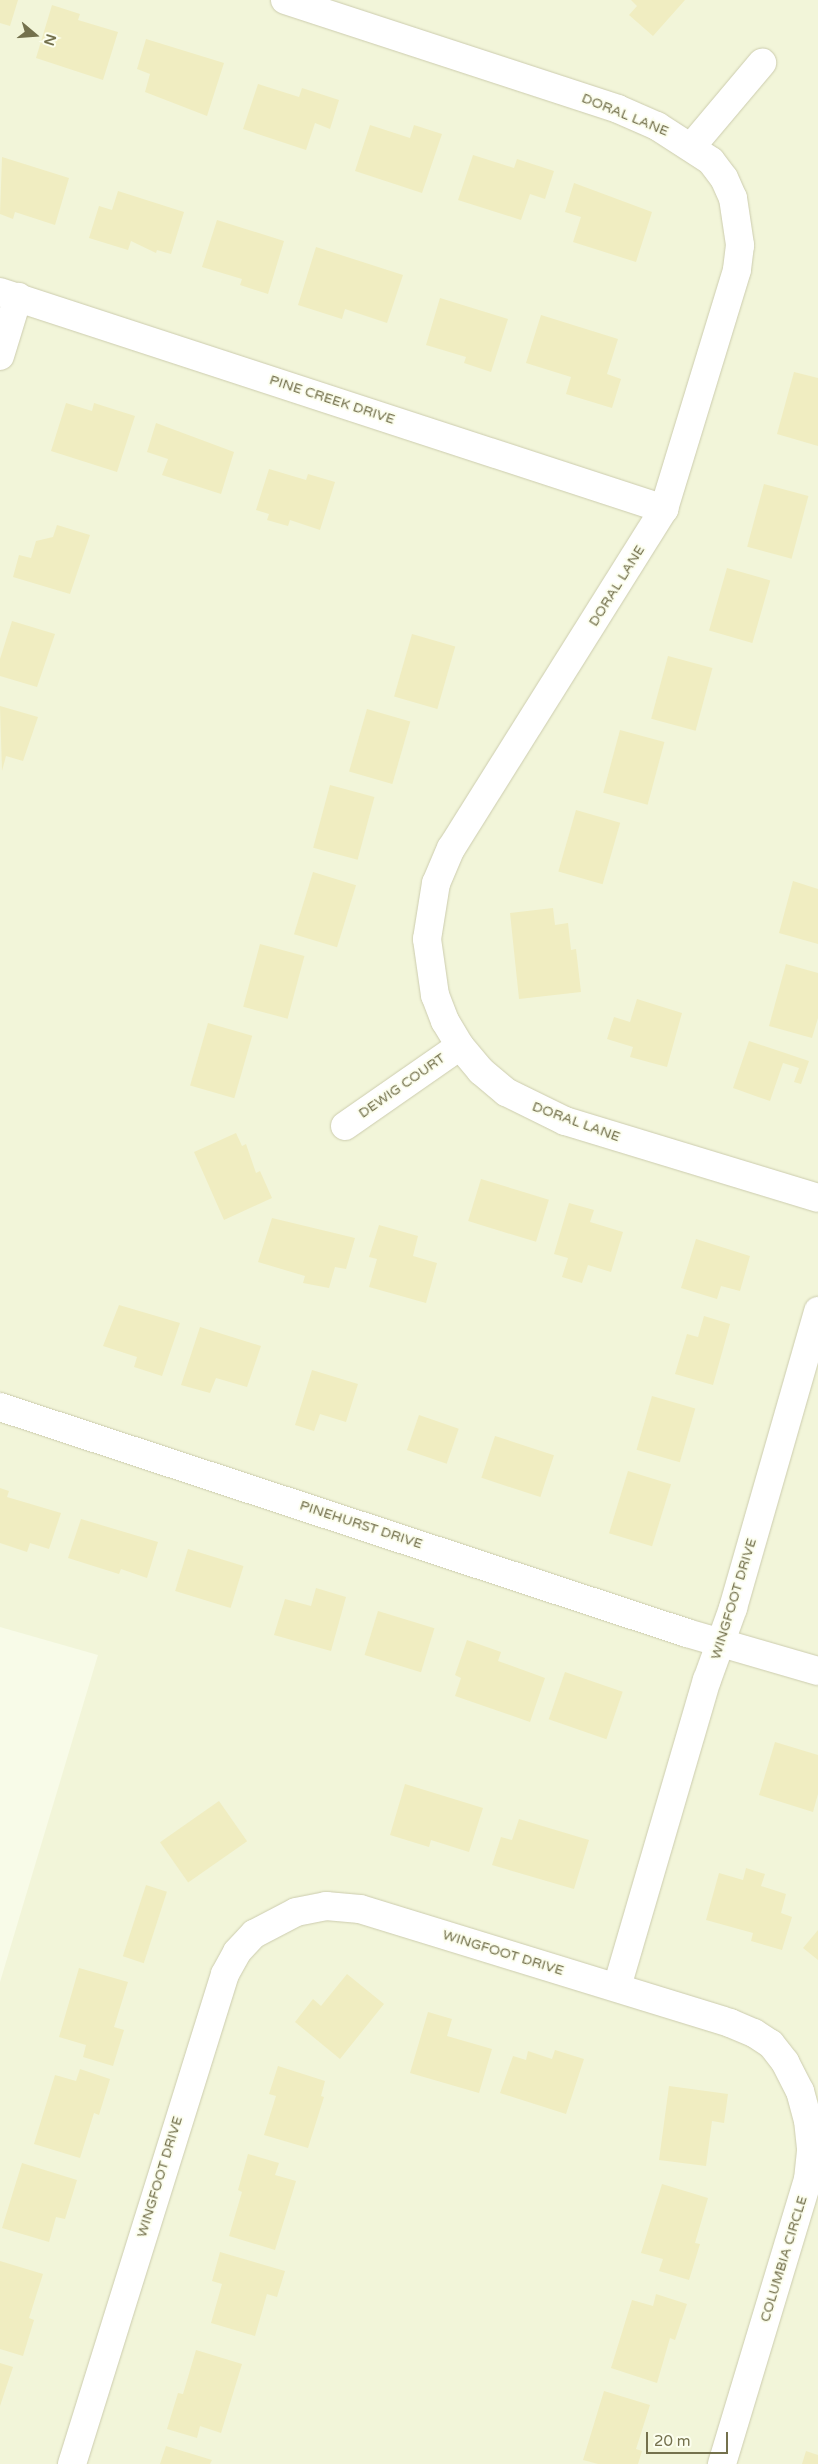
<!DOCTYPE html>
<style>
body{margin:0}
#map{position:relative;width:818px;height:2464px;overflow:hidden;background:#f8fbe8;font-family:"Varela Round",sans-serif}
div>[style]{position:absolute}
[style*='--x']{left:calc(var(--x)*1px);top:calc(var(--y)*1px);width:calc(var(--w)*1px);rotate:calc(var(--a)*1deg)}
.residential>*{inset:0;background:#f2f5d9}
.building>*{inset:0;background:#f0edc1;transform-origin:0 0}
.roads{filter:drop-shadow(0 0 1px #ccccae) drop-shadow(0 0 1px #ccccae)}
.minor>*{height:28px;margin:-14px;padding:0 14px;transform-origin:14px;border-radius:14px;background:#fff}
span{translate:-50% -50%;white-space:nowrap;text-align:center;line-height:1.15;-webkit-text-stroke:4px #fcfeee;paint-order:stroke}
.street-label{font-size:14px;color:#74714d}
.north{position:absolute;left:10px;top:10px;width:50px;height:50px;-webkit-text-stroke:4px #fcfeee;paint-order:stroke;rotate:108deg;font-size:14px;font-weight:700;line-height:20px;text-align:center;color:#74714d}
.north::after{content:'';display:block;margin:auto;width:18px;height:22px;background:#74714d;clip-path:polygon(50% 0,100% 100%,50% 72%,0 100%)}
.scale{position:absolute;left:646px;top:2432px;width:82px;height:22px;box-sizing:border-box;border:2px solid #74714d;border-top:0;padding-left:6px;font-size:15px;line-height:18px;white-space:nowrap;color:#74714d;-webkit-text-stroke:4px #fcfeee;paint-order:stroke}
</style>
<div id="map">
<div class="residential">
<i style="clip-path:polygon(0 0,818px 0,818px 2464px,0 2464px,0 1982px,98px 1655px,0 1627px)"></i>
</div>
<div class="building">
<i style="clip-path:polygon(0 0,18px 0,10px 26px,0 23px)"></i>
<i style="clip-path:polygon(631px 0,685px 0,653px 36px,629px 15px,637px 6px)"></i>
<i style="clip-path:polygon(52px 5px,80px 14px,78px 20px,118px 32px,103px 80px,36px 58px)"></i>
<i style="clip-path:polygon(146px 39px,224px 63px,207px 116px,145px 92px,150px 74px,137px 69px)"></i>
<i style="clip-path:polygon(258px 84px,299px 97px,302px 88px,339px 100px,330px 129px,315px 123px,306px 150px,243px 129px)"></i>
<i style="clip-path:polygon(370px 125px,410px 138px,414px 125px,442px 134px,422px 193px,355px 171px)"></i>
<i style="clip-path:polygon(473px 155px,514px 168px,517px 159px,554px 171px,545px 199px,530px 194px,521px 220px,458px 200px)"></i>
<i style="clip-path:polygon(2px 157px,69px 178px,55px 225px,15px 212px,13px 219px,0 214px)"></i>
<i style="clip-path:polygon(574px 183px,652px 212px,636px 262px,573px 242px,581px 217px,565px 212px)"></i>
<i style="clip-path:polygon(118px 191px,184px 212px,171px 254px,157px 250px,156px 253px,131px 241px,128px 250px,89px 238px,99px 206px,112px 210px)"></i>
<i style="clip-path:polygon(217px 220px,284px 241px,268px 294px,240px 285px,242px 279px,202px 267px)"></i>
<i style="clip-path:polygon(316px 247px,403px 275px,387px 323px,345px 309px,342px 319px,298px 305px)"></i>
<i style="clip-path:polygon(440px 298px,508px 319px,491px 372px,464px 363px,466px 357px,426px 345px)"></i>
<i style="clip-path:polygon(541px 315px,618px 339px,607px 374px,621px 379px,612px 408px,566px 394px,571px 377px,526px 363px)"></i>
<i style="clip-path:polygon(794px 372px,818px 378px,818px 446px,777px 434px)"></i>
<i style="clip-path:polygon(66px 403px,92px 411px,94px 403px,135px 416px,117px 472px,51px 451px)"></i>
<i style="clip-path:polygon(156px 423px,234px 452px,221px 494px,162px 475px,168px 459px,147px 452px)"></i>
<i style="clip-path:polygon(269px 469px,306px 480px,308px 474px,335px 482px,320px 530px,290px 520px,288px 526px,267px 520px,269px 514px,256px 510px)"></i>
<i style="left:764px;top:484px;width:46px;height:65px;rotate:15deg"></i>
<i style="clip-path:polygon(57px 525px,90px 535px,70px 594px,13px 577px,19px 555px,31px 558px,36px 541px,53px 537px)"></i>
<i style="left:727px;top:568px;width:45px;height:65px;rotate:16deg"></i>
<i style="clip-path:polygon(12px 621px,55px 634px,37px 687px,0 676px,0 659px)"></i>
<i style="left:412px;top:634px;width:45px;height:65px;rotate:16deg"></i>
<i style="left:668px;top:656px;width:46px;height:65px;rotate:15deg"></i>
<i style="clip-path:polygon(0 706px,38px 717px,23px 761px,6px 756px,2px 771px)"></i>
<i style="left:367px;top:709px;width:45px;height:65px;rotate:16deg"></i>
<i style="left:620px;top:730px;width:46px;height:65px;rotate:15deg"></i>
<i style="left:330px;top:785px;width:46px;height:65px;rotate:15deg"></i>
<i style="left:576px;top:810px;width:46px;height:64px;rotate:16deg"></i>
<i style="left:313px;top:872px;width:45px;height:65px;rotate:17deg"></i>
<i style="clip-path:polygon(793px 881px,818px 889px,818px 944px,779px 933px)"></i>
<i style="clip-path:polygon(553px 908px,555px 925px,568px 923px,571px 950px,576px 949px,581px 992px,519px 999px,510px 913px)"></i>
<i style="left:260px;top:944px;width:46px;height:65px;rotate:15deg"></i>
<i style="clip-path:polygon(786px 964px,818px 973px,818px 1018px,812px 1038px,769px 1026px)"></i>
<i style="clip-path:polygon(637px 999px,682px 1013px,667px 1067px,630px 1057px,633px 1047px,607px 1039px,614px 1017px,630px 1022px)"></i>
<i style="left:208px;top:1023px;width:46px;height:65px;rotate:16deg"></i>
<i style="clip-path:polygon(749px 1041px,809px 1061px,801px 1084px,794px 1082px,799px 1068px,783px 1063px,770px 1101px,733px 1088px)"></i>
<i style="clip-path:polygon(236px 1133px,242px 1146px,246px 1144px,256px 1173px,260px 1171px,272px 1198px,224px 1220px,194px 1152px)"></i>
<i style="left:481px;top:1179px;width:71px;height:44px;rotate:17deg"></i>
<i style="clip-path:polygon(569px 1203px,594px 1210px,590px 1222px,623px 1232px,611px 1272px,588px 1265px,582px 1283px,562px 1277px,568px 1258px,554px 1254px)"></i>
<i style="clip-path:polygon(272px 1218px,355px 1238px,346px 1269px,335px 1267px,329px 1288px,303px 1283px,305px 1276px,258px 1262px)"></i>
<i style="clip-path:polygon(379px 1225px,418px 1236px,413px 1256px,437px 1263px,426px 1303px,369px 1287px,377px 1259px,369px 1257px)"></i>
<i style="clip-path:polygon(696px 1239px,750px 1256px,740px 1291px,721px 1286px,717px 1299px,681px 1288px)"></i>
<i style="clip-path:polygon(119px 1305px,180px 1323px,162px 1376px,134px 1367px,137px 1357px,103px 1346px)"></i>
<i style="clip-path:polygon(704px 1316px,730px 1324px,713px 1385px,675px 1374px,687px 1334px,698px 1337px)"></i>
<i style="clip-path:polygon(200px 1327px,261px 1346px,247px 1387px,216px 1378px,210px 1393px,181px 1385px)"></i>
<i style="clip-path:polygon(312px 1370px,358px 1384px,346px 1422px,320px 1414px,314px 1431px,295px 1425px)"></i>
<i style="left:652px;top:1396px;width:45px;height:56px;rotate:16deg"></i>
<i style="left:419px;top:1415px;width:42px;height:37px;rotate:19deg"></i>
<i style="left:495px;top:1436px;width:62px;height:44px;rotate:18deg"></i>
<i style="left:628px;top:1471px;width:45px;height:65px;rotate:17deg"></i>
<i style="clip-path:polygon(0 1488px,9px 1491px,7px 1497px,61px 1513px,49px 1549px,30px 1543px,27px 1552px,0 1543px)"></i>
<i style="clip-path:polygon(81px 1519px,158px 1542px,147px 1578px,121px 1569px,119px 1574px,68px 1558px)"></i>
<i style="left:188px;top:1549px;width:58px;height:44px;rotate:17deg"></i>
<i style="clip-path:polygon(316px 1588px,346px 1597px,331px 1651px,274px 1635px,285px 1599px,311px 1606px)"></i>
<i style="left:378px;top:1611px;width:59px;height:46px;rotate:17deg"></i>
<i style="clip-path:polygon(467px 1640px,501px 1652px,498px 1661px,545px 1678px,530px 1722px,455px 1696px,461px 1678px,455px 1675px)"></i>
<i style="left:565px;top:1672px;width:61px;height:50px;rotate:19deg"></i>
<i style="clip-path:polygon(775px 1742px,818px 1755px,818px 1794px,813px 1812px,759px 1795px)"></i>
<i style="clip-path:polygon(405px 1784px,483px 1808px,469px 1852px,431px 1840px,429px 1847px,390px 1835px)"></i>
<i style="left:219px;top:1801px;width:49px;height:72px;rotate:55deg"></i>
<i style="clip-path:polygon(519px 1819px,589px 1840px,574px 1889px,492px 1865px,501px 1837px,512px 1840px)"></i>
<i style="clip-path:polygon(746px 1868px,765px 1874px,761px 1886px,786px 1894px,781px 1913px,792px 1917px,782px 1950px,751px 1941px,753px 1933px,706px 1920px,719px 1873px,743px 1880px)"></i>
<i style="left:146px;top:1885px;width:22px;height:75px;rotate:18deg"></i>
<i style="clip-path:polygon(818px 1930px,818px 1960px,803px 1948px)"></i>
<i style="clip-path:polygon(79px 1968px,128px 1982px,114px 2027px,124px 2030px,113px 2066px,83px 2057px,86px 2045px,59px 2037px)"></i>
<i style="clip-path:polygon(347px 1974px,384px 2004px,340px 2059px,295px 2022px,313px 1999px,321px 2006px)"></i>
<i style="clip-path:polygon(428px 2012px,452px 2019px,447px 2036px,492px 2049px,479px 2093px,410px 2073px)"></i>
<i style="clip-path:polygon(555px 2050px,584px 2059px,566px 2114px,500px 2093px,513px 2056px,526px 2060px,528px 2051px,552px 2059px)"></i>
<i style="clip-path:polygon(278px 2066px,325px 2081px,321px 2096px,324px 2097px,308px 2148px,264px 2135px,276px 2096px,269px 2094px)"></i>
<i style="clip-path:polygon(80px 2069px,110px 2079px,99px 2115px,94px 2113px,80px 2158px,34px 2144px,55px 2075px,76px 2081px)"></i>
<i style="clip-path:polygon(669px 2086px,728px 2094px,724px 2123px,712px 2121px,706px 2166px,659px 2160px)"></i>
<i style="clip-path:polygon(248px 2154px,279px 2163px,275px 2175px,296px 2181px,275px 2250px,229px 2236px,242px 2192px,238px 2190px)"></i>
<i style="clip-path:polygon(22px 2163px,77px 2180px,65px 2219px,56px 2217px,49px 2242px,2px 2228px)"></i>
<i style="clip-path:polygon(662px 2184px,708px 2198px,695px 2243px,700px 2244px,689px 2280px,659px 2271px,663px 2259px,641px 2253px)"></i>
<i style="clip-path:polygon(220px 2252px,285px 2271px,277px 2297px,267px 2294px,255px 2336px,211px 2323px,222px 2284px,212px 2281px)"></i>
<i style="clip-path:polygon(0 2261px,43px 2274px,29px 2318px,34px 2320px,23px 2356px,0 2349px)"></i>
<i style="clip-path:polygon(656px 2294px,687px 2304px,675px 2340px,670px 2338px,657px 2383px,611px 2368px,632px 2300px,653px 2306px)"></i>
<i style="clip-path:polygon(196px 2350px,242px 2364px,221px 2433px,200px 2426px,197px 2438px,167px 2429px,178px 2393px,183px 2394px)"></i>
<i style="clip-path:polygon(0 2363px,13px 2367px,0 2406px)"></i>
<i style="clip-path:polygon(604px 2391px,650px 2405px,636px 2449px,642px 2451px,638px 2464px,598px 2464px,583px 2460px)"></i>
<i style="clip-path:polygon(166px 2446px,212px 2460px,210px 2464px,160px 2464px)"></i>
<i style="clip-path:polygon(806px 2451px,818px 2455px,818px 2464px,802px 2464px)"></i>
</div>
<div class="roads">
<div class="minor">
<i style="--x:285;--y:0;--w:350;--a:18.1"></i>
<i style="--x:618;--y:109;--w:43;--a:23.6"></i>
<i style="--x:657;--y:126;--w:64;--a:32.9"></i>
<i style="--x:711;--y:161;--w:21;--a:53"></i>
<i style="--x:724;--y:178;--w:22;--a:66"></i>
<i style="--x:733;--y:198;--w:48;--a:81.5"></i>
<i style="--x:740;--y:245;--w:25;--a:97"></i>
<i style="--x:737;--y:270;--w:250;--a:107"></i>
<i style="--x:664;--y:509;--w:400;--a:122.1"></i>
<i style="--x:451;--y:848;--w:38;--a:113"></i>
<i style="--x:436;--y:883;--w:57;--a:99.1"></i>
<i style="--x:427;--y:939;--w:57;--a:81.9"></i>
<i style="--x:435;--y:995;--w:28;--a:69"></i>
<i style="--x:445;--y:1021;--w:29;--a:59"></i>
<i style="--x:460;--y:1046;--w:33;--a:50"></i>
<i style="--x:481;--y:1071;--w:33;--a:40"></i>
<i style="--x:506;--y:1092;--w:66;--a:26.2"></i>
<i style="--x:565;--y:1121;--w:264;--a:16.9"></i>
<i style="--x:692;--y:146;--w:109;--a:-49.9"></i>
<i style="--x:0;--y:292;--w:699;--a:18.1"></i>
<i style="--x:0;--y:356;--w:62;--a:-73"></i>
<i style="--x:345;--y:1126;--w:140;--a:-34.8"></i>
<i style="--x:0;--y:1407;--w:723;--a:18.21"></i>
<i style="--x:687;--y:1633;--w:136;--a:16.2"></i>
<i style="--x:617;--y:1987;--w:320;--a:-73.7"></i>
<i style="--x:707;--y:1680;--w:77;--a:-70.1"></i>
<i style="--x:733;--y:1608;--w:309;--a:-74"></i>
<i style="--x:72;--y:2464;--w:513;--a:-72.66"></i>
<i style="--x:225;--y:1974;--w:25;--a:-61"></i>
<i style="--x:237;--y:1952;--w:25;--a:-47"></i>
<i style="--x:254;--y:1934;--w:47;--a:-27.6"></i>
<i style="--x:296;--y:1912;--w:31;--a:-11"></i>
<i style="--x:326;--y:1906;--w:34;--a:5"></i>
<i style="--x:360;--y:1909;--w:387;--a:17.1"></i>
<i style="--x:730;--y:2023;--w:26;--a:23"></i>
<i style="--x:754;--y:2033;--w:20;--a:33"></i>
<i style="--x:771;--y:2044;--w:23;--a:52"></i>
<i style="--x:785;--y:2062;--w:33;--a:63"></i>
<i style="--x:800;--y:2091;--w:30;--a:75"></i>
<i style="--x:808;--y:2120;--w:31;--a:84"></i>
<i style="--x:811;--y:2151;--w:28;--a:96"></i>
<i style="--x:808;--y:2179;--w:298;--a:106.8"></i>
</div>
</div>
<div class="street-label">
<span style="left:625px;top:115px;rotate:22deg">DORAL LANE</span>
<span style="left:332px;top:400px;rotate:18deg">PINE CREEK DRIVE</span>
<span style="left:617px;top:586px;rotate:-58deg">DORAL LANE</span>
<span style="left:402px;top:1086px;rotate:-35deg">DEWIG COURT</span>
<span style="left:576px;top:1122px;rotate:20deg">DORAL LANE</span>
<span style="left:361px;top:1525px;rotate:18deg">PINEHURST DRIVE</span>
<span style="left:734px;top:1599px;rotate:-73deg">WINGFOOT DRIVE</span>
<span style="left:503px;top:1953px;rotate:17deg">WINGFOOT DRIVE</span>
<span style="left:160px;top:2177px;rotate:-73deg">WINGFOOT DRIVE</span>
<span style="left:784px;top:2259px;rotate:-73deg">COLUMBIA CIRCLE</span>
</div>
<div class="north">N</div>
<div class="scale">20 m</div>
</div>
